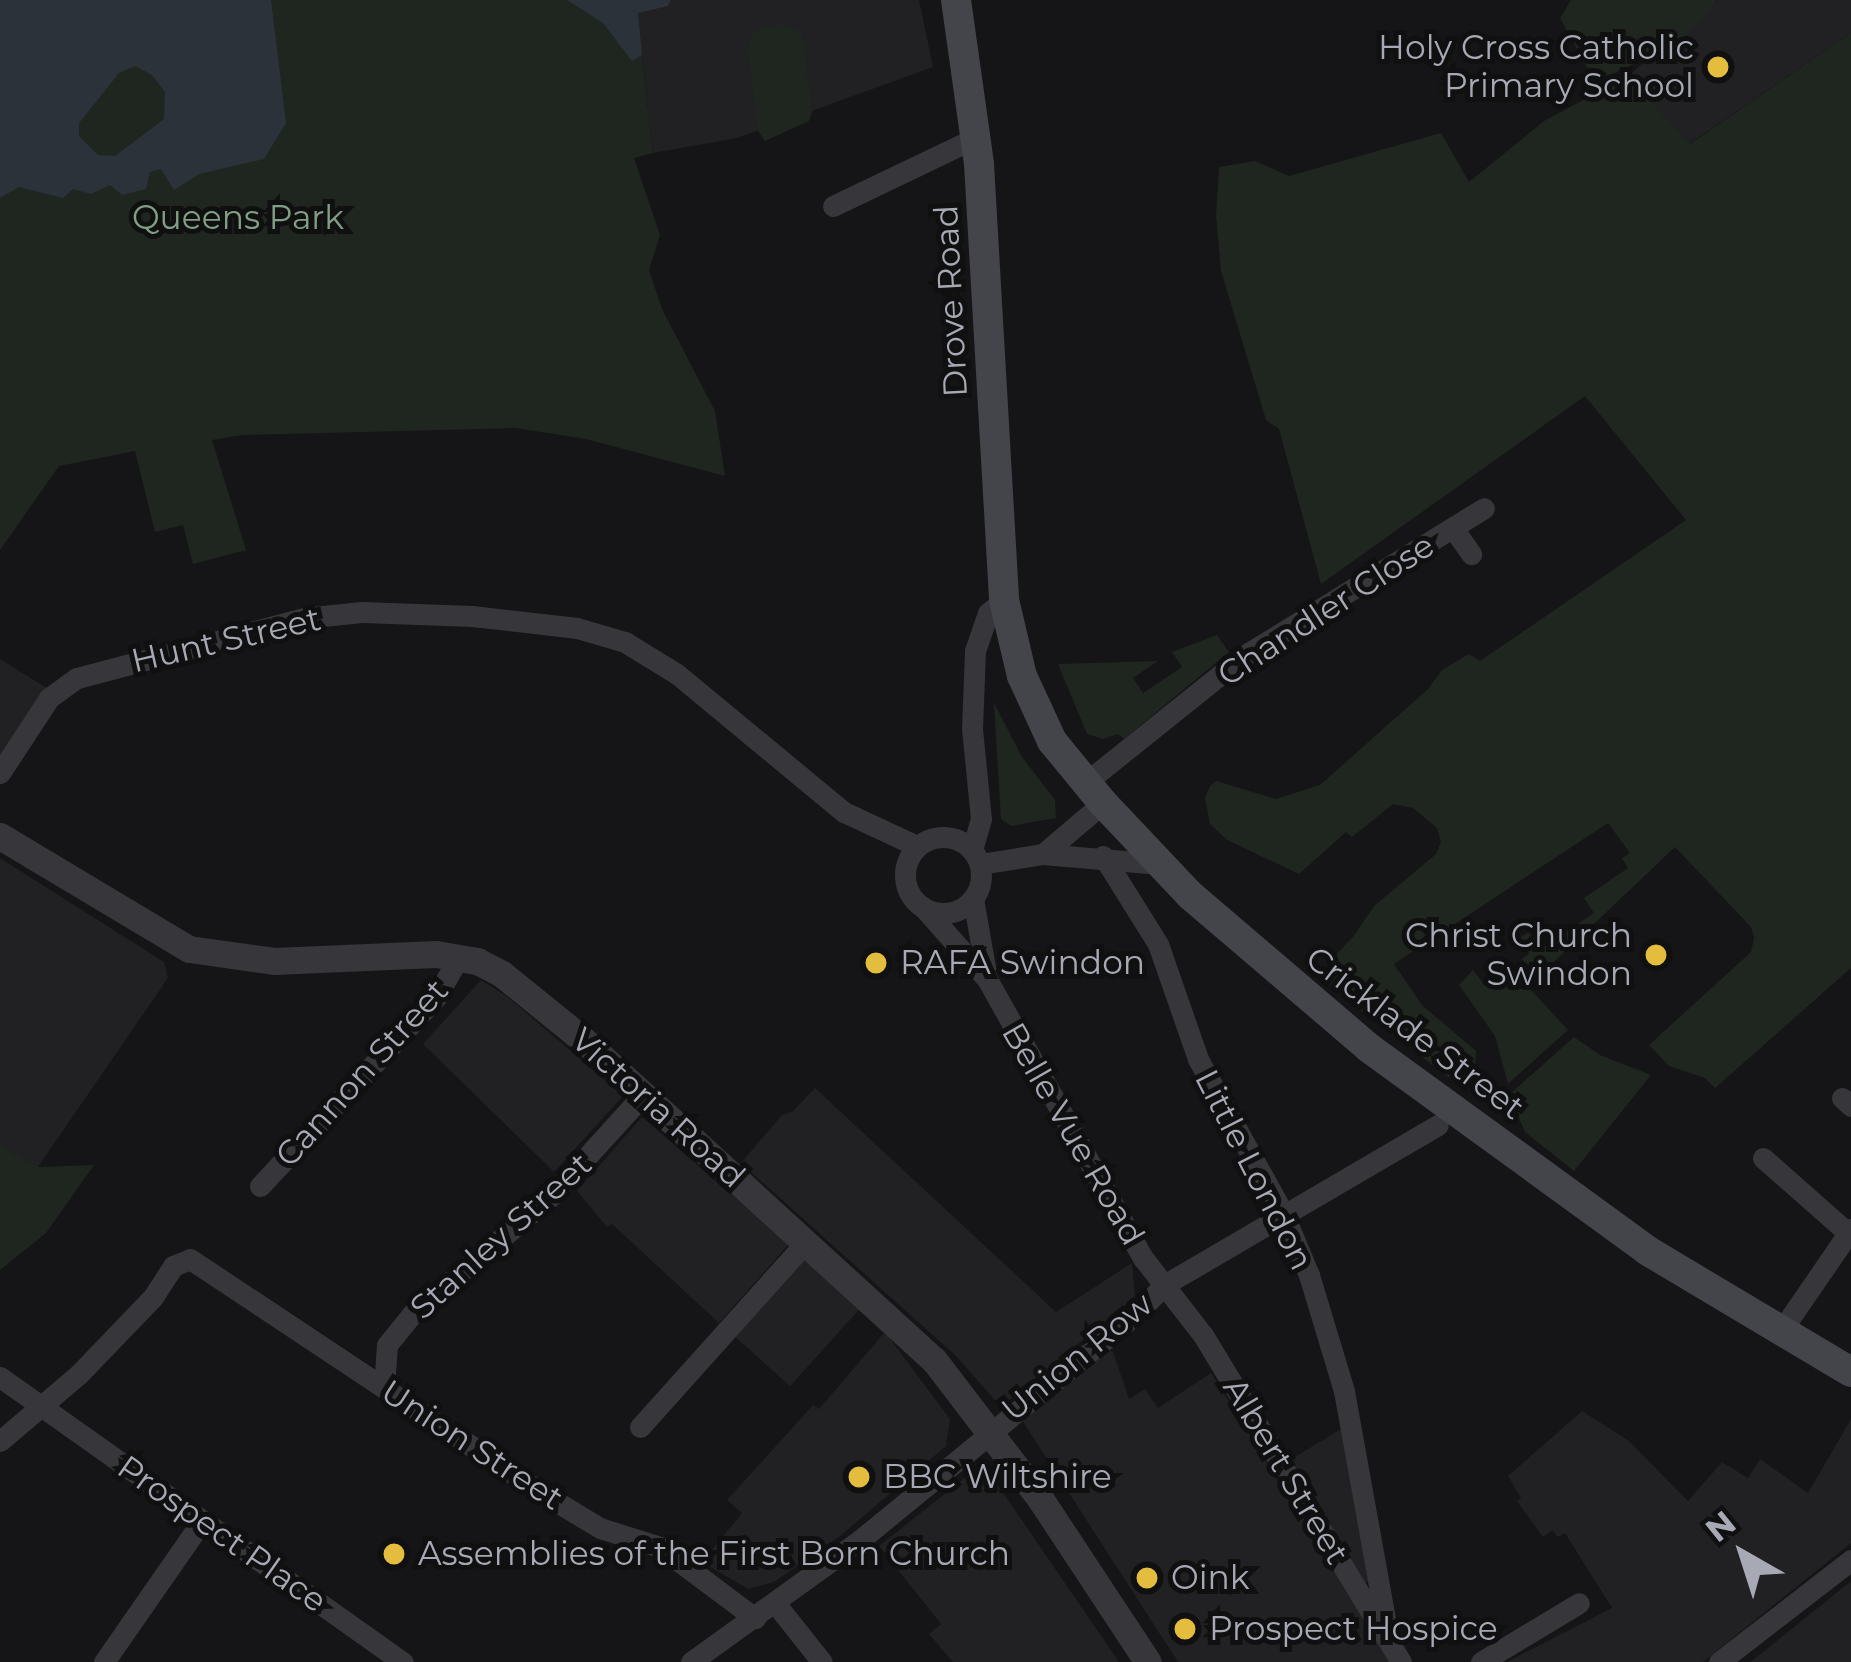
<!DOCTYPE html>
<style>
body{margin:0}
#map{position:relative;width:1851px;height:1662px;overflow:hidden;background:#151416;font-family:Montserrat,sans-serif}
div>[style]{position:absolute}
[style*='--x']{left:calc(var(--x)*1px);top:calc(var(--y)*1px);width:calc(var(--w)*1px);rotate:calc(var(--a)*1deg)}
.built>*{inset:0;background:#212123;transform-origin:0 0}
.green>*{inset:0;background:#1f2620}
.water>*{inset:0;background:#2c3239}
.minor>*{height:21px;margin:-10.5px;padding:0 10.5px;transform-origin:10.5px;border-radius:10.5px;background:#36363b}
.minor>.ring{margin:-10.5px;padding:0;box-sizing:content-box;background:none;border:21px solid #36363b;border-radius:50%}
.tertiary>*{height:27px;margin:-13.5px;padding:0 13.5px;transform-origin:13.5px;border-radius:13.5px;background:#36363b}
.secondary>*{height:30px;margin:-15px;padding:0 15px;transform-origin:15px;border-radius:15px;background:#44454b}
.dots>*{width:33px;height:33px;translate:-50% -50%;box-sizing:border-box;border:6px solid #101011;border-radius:50%}
span{translate:-50% -50%;white-space:nowrap;text-align:center;line-height:1.15;-webkit-text-stroke:10px #101011;paint-order:stroke}
.poi-label{font-size:33px;color:#a7aab5}
.right{translate:-100% -50%;text-align:right}
.left{translate:0 -50%;text-align:left}
.park-label{font-size:33px;color:#809f85}
.street-label{font-size:33px;color:#a7aab5}
.north{position:absolute;left:1683px;top:1494px;width:120px;height:120px;-webkit-text-stroke:9px #101011;paint-order:stroke;rotate:321deg;font-size:33px;font-weight:700;line-height:48px;text-align:center;color:#a7aab5}
.north::after{content:'';display:block;margin:auto;width:42px;height:54px;background:#a7aab5;clip-path:polygon(50% 0,100% 100%,50% 72%,0 100%)}
</style>
<div id="map">
<div class="built">
<i style="clip-path:polygon(671px 0,919px 0,933px 67px,737px 138px,653px 153px,637px 12px,668px 6px)"></i>
<i style="clip-path:polygon(1718px 0,1851px 0,1851px 33px,1689px 144px,1628px 76px)"></i>
<i style="clip-path:polygon(0 659px,47px 688px,0 761px)"></i>
<i style="clip-path:polygon(0 858px,164px 962px,168px 978px,38px 1167px,0 1204px)"></i>
<i style="clip-path:polygon(481px 980px,509px 998px,623px 1096px,554px 1172px,423px 1044px)"></i>
<i style="clip-path:polygon(815px 1088px,1056px 1312px,1132px 1263px,1135px 1297px,1001px 1407px,956px 1356px,741px 1163px,782px 1115px,792px 1112px)"></i>
<i style="clip-path:polygon(642px 1117px,789px 1244px,719px 1323px,612px 1224px,607px 1227px,577px 1191px)"></i>
<i style="left:806px;top:1258px;width:74px;height:106px;rotate:42deg"></i>
<i style="clip-path:polygon(885px 1332px,950px 1419px,946px 1446px,840px 1536px,774px 1582px,748px 1589px,702px 1562px,742px 1513px,727px 1500px,813px 1405px,819px 1409px)"></i>
<i style="clip-path:polygon(1105px 1348px,1113px 1352px,1129px 1399px,1145px 1389px,1158px 1408px,1211px 1373px,1392px 1662px,1178px 1662px,1020px 1417px)"></i>
<i style="clip-path:polygon(1582px 1411px,1629px 1441px,1688px 1501px,1722px 1462px,1748px 1478px,1760px 1459px,1808px 1493px,1851px 1419px,1851px 1543px,1703px 1662px,1507px 1662px,1612px 1608px,1565px 1533px,1558px 1537px,1552px 1530px,1543px 1537px,1517px 1501px,1521px 1498px,1508px 1476px)"></i>
<i style="clip-path:polygon(1341px 1429px,1374px 1580px,1360px 1584px,1285px 1463px)"></i>
<i style="clip-path:polygon(980px 1466px,989px 1472px,1119px 1662px,953px 1662px,929px 1634px,941px 1624px,879px 1546px)"></i>
<i style="clip-path:polygon(1851px 1581px,1851px 1662px,1750px 1662px,1763px 1652px)"></i>
</div>
<div class="green">
<i style="clip-path:polygon(0 0,671px 0,668px 6px,637px 13px,653px 153px,634px 158px,660px 235px,649px 270px,662px 309px,715px 411px,725px 476px,586px 439px,515px 428px,242px 435px,212px 440px,246px 550px,193px 564px,183px 525px,155px 532px,135px 451px,59px 466px,0 550px)"></i>
<i style="clip-path:polygon(1571px 0,1717px 0,1680px 42px,1604px 78px,1589px 71px,1560px 18px)"></i>
<i style="clip-path:polygon(784px 24px,802px 33px,812px 112px,809px 121px,765px 141px,758px 131px,748px 52px,751px 35px,761px 28px)"></i>
<i style="clip-path:polygon(1851px 33px,1851px 968px,1715px 1088px,1705px 1078px,1669px 1066px,1649px 1045px,1751px 952px,1754px 938px,1751px 927px,1675px 847px,1539px 976px,1522px 959px,1529px 954px,1518px 939px,1531px 931px,1543px 947px,1594px 913px,1584px 898px,1628px 868px,1622px 858px,1630px 853px,1608px 823px,1394px 964px,1422px 1005px,1476px 1051px,1475px 1071px,1459px 1085px,1315px 976px,1353px 937px,1374px 906px,1436px 854px,1441px 842px,1437px 828px,1413px 808px,1393px 804px,1352px 837px,1346px 832px,1299px 874px,1227px 840px,1210px 824px,1205px 798px,1210px 786px,1216px 781px,1276px 799px,1320px 785px,1428px 689px,1442px 670px,1469px 654px,1480px 661px,1686px 520px,1585px 396px,1321px 584px,1279px 429px,1266px 420px,1221px 271px,1216px 216px,1219px 167px,1255px 161px,1289px 176px,1441px 133px,1469px 182px,1544px 121px,1628px 76px,1690px 144px)"></i>
<i style="clip-path:polygon(1217px 635px,1229px 652px,1124px 739px,1118px 734px,1103px 739px,1087px 734px,1058px 664px,1158px 661px,1133px 678px,1143px 693px,1182px 667px,1172px 652px)"></i>
<i style="clip-path:polygon(994px 703px,1022px 757px,1055px 800px,1056px 818px,1011px 826px,1001px 819px)"></i>
<i style="clip-path:polygon(1510px 967px,1568px 1030px,1508px 1084px,1495px 1036px,1459px 985px,1473px 970px,1484px 984px)"></i>
<i style="clip-path:polygon(1574px 1037px,1600px 1055px,1651px 1075px,1574px 1171px,1525px 1132px,1509px 1095px)"></i>
<i style="clip-path:polygon(0 1147px,38px 1167px,94px 1165px,46px 1233px,0 1270px)"></i>
</div>
<div class="water">
<i style="clip-path:polygon(evenodd,0 0,271px 0,286px 123px,264px 159px,199px 174px,174px 190px,161px 169px,150px 172px,146px 189px,122px 195px,110px 185px,91px 194px,73px 189px,63px 198px,19px 187px,0 198px,0 0,135px 66px,152px 75px,165px 92px,164px 119px,115px 156px,98px 155px,79px 136px,79px 123px,119px 73px,135px 66px)"></i>
<i style="clip-path:polygon(567px 0,671px 0,668px 6px,638px 13px,642px 55px,632px 61px,603px 23px)"></i>
</div>
<div class="minor">
<i style="--x:833;--y:206;--w:160;--a:-25.6"></i>
<i style="--x:1453;--y:528;--w:32;--a:55"></i>
<i style="--x:0;--y:773;--w:90;--a:-56.8"></i>
<i style="--x:49;--y:698;--w:34;--a:-36"></i>
<i style="--x:77;--y:678;--w:235;--a:-14.8"></i>
<i style="--x:304;--y:618;--w:58;--a:-5.9"></i>
<i style="--x:362;--y:612;--w:110;--a:2.1"></i>
<i style="--x:472;--y:616;--w:106;--a:6.5"></i>
<i style="--x:577;--y:628;--w:50;--a:16.3"></i>
<i style="--x:625;--y:642;--w:61;--a:31.6"></i>
<i style="--x:677;--y:674;--w:217;--a:39.6"></i>
<i style="--x:844;--y:812;--w:81;--a:25"></i>
<i style="--x:1085;--y:783;--w:201;--a:-38.7"></i>
<i style="--x:1242;--y:657;--w:284;--a:-31.6"></i>
<i class="ring" style="left:905px;top:837px;width:55px;height:55px"></i>
<i style="--x:972;--y:850;--w:32;--a:-74"></i>
<i style="--x:981;--y:819;--w:90;--a:-95.7"></i>
<i style="--x:972;--y:729;--w:78;--a:-87.8"></i>
<i style="--x:975;--y:651;--w:40;--a:-71.1"></i>
<i style="--x:988;--y:613;--w:21;--a:-39"></i>
<i style="--x:1043;--y:854;--w:79;--a:-40.4"></i>
<i style="--x:1103;--y:856;--w:104;--a:58"></i>
<i style="--x:1158;--y:944;--w:122;--a:70.8"></i>
<i style="--x:1198;--y:1059;--w:178;--a:61.1"></i>
<i style="--x:1284;--y:1215;--w:65;--a:67.4"></i>
<i style="--x:1309;--y:1275;--w:121;--a:73.2"></i>
<i style="--x:1344;--y:1391;--w:243;--a:79.8"></i>
<i style="--x:980;--y:864;--w:64;--a:-9"></i>
<i style="--x:1043;--y:854;--w:117;--a:4.9"></i>
<i style="--x:973;--y:898;--w:82;--a:80.2"></i>
<i style="--x:923;--y:907;--w:96;--a:48.4"></i>
<i style="--x:987;--y:979;--w:320;--a:60.8"></i>
<i style="--x:1143;--y:1258;--w:98;--a:52.1"></i>
<i style="--x:1203;--y:1335;--w:382;--a:58.8"></i>
<i style="--x:1842;--y:1098;--w:12;--a:42"></i>
<i style="--x:1763;--y:1158;--w:113;--a:41.4"></i>
<i style="--x:260;--y:1186;--w:258;--a:-47"></i>
<i style="--x:436;--y:997;--w:46;--a:-60.1"></i>
<i style="--x:1781;--y:1331;--w:124;--a:-55.5"></i>
<i style="--x:0;--y:1377;--w:494;--a:35.3"></i>
<i style="--x:384;--y:1387;--w:42;--a:-85.9"></i>
<i style="--x:387;--y:1345;--w:41;--a:-50.9"></i>
<i style="--x:413;--y:1313;--w:181;--a:-40.3"></i>
<i style="--x:551;--y:1196;--w:137;--a:-47.7"></i>
<i style="--x:640;--y:1427;--w:249;--a:-48.1"></i>
<i style="--x:0;--y:1441;--w:104;--a:-40.3"></i>
<i style="--x:79;--y:1374;--w:107;--a:-46.1"></i>
<i style="--x:153;--y:1297;--w:37;--a:-57"></i>
<i style="--x:173;--y:1266;--w:18;--a:-22"></i>
<i style="--x:190;--y:1259;--w:423;--a:33.6"></i>
<i style="--x:542;--y:1493;--w:68;--a:31.1"></i>
<i style="--x:600;--y:1528;--w:63;--a:17.6"></i>
<i style="--x:660;--y:1547;--w:119;--a:36.8"></i>
<i style="--x:775;--y:1603;--w:75;--a:51.5"></i>
<i style="--x:104;--y:1662;--w:172;--a:-55.2"></i>
<i style="--x:691;--y:1662;--w:208;--a:-35.8"></i>
<i style="--x:860;--y:1540;--w:355;--a:-39.3"></i>
<i style="--x:1135;--y:1315;--w:42;--a:-46"></i>
<i style="--x:1164;--y:1285;--w:317;--a:-30.3"></i>
<i style="--x:1481;--y:1662;--w:114;--a:-31"></i>
<i style="--x:1719;--y:1662;--w:167;--a:-37.7"></i>
</div>
<div class="tertiary">
<i style="--x:0;--y:836;--w:220;--a:30.9"></i>
<i style="--x:189;--y:949;--w:86;--a:8"></i>
<i style="--x:274;--y:961;--w:162;--a:-2.5"></i>
<i style="--x:436;--y:954;--w:42;--a:9.7"></i>
<i style="--x:477;--y:961;--w:28;--a:27"></i>
<i style="--x:502;--y:974;--w:102;--a:39"></i>
<i style="--x:581;--y:1038;--w:478;--a:42.4"></i>
<i style="--x:934;--y:1360;--w:176;--a:52.6"></i>
<i style="--x:1041;--y:1500;--w:194;--a:56.6"></i>
</div>
<div class="secondary">
<i style="--x:956;--y:0;--w:166;--a:82"></i>
<i style="--x:979;--y:164;--w:437;--a:86.7"></i>
<i style="--x:1004;--y:600;--w:78;--a:76.7"></i>
<i style="--x:1022;--y:676;--w:72;--a:65.2"></i>
<i style="--x:1052;--y:741;--w:80;--a:50.6"></i>
<i style="--x:1103;--y:803;--w:127;--a:46.6"></i>
<i style="--x:1190;--y:895;--w:235;--a:40.5"></i>
<i style="--x:1369;--y:1048;--w:345;--a:36"></i>
<i style="--x:1648;--y:1251;--w:236;--a:30.8"></i>
</div>
<div class="dots">
<i style="left:1718px;top:67px;background:#e4bd3e"></i>
<i style="left:1656px;top:955px;background:#e4bd3e"></i>
<i style="left:876px;top:963px;background:#e4bd3e"></i>
<i style="left:859px;top:1477px;background:#e4bd3e"></i>
<i style="left:394px;top:1554px;background:#e4bd3e"></i>
<i style="left:1147px;top:1578px;background:#e4bd3e"></i>
<i style="left:1185px;top:1629px;background:#e4bd3e"></i>
</div>
<div class="poi-label">
<span class="right" style="left:1694px;top:67px">Holy Cross Catholic<br>Primary School</span>
<span class="right" style="left:1632px;top:955px">Christ Church<br>Swindon</span>
<span class="left" style="left:900px;top:963px">RAFA Swindon</span>
<span class="left" style="left:883px;top:1477px">BBC Wiltshire</span>
<span class="left" style="left:418px;top:1554px">Assemblies of the First Born Church</span>
<span class="left" style="left:1171px;top:1578px">Oink</span>
<span class="left" style="left:1209px;top:1629px">Prospect Hospice</span>
</div>
<div class="park-label">
<span style="left:238px;top:218px">Queens Park</span>
</div>
<div class="street-label">
<span style="left:951px;top:301px;rotate:-93deg">Drove Road</span>
<span style="left:1326px;top:610px;rotate:-33deg">Chandler Close</span>
<span style="left:226px;top:640px;rotate:-13deg">Hunt Street</span>
<span style="left:1415px;top:1033px;rotate:37deg">Cricklade Street</span>
<span style="left:362px;top:1073px;rotate:-48deg">Cannon Street</span>
<span style="left:658px;top:1108px;rotate:42deg">Victoria Road</span>
<span style="left:1073px;top:1134px;rotate:60deg">Belle Vue Road</span>
<span style="left:1254px;top:1170px;rotate:63deg">Little London</span>
<span style="left:501px;top:1236px;rotate:-42deg">Stanley Street</span>
<span style="left:1077px;top:1357px;rotate:-39deg">Union Row</span>
<span style="left:472px;top:1445px;rotate:33deg">Union Street</span>
<span style="left:1286px;top:1471px;rotate:59deg">Albert Street</span>
<span style="left:222px;top:1534px;rotate:35deg">Prospect Place</span>
</div>
<div class="north">N</div>
</div>
